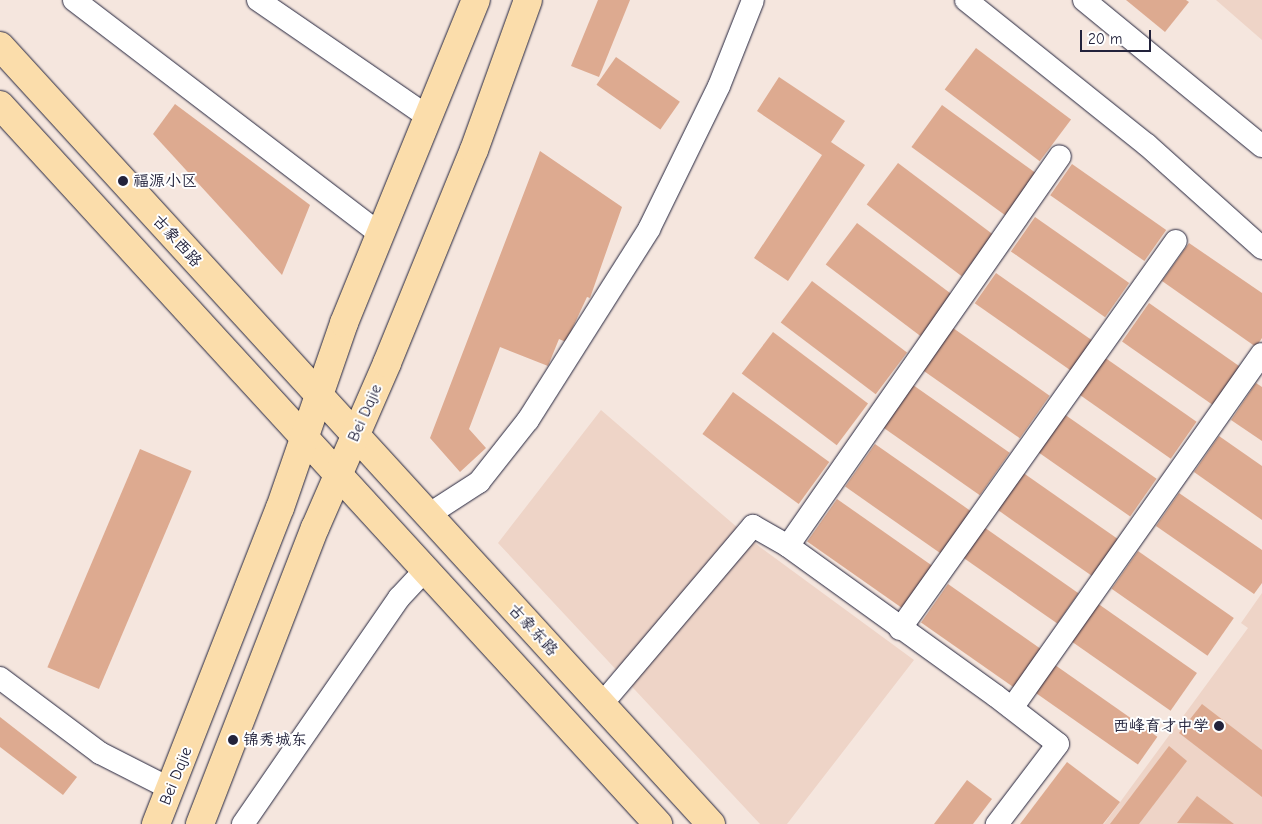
<!DOCTYPE html>
<meta charset="utf-8">
<style>
body{margin:0}
#map{position:relative;width:1262px;height:824px;overflow:hidden;background:#f5e6de;font-family:"Comic Neue","LXGW WenKai TC",sans-serif}
div>[style]{position:absolute}
[style*='--x']{left:calc(var(--x)*1px);top:calc(var(--y)*1px);width:calc(var(--w)*1px);rotate:calc(var(--a)*1deg)}
.built>*{inset:0;background:#eed4c7}
.building>*{inset:0;background:#ddaa90;transform-origin:0 0}
.roads{filter:drop-shadow(0 0 1px #22223b) drop-shadow(0 0 1px #22223b)}
.minor>*{height:22px;margin:-11px;padding:0 11px;transform-origin:11px;border-radius:11px;background:#fff}
.major>*{height:28px;margin:-14px;padding:0 14px;transform-origin:14px;border-radius:14px;background:#fbddab}
.dots>*{width:14px;height:14px;translate:-50% -50%;box-sizing:border-box;border:2px solid #fff;border-radius:50%}
span{translate:-50% -50%;white-space:nowrap;text-align:center;line-height:1.15;-webkit-text-stroke:4px #fff;paint-order:stroke}
.poi-label{font-size:16px;color:#22223b}
.left{translate:0 -50%;text-align:left}
.right{translate:-100% -50%;text-align:right}
.street-label{font-size:16px;color:#22223b}
.scale{position:absolute;left:1080px;top:30px;width:71px;height:22px;box-sizing:border-box;border:2px solid #22223b;border-top:0;padding-left:6px;font-size:15px;line-height:18px;white-space:nowrap;color:#22223b;-webkit-text-stroke:4px #fff;paint-order:stroke}
</style>
<div id="map">
<div class="built">
<i style="clip-path:polygon(1217px 0,1262px 0,1262px 40px,1216px 0)"></i>
<i style="clip-path:polygon(601px 410px,760px 547px,914px 660px,787px 824px,760px 824px,498px 543px)"></i>
<i style="clip-path:polygon(1262px 593px,1262px 824px,1104px 824px,1248px 628px,1241px 623px)"></i>
</div>
<div class="building">
<i style="clip-path:polygon(598px 0,630px 0,599px 77px,571px 66px)"></i>
<i style="clip-path:polygon(1126px 0,1186px 0,1189px 2px,1165px 32px)"></i>
<i style="left:976px;top:48px;width:119px;height:52px;rotate:37deg"></i>
<i style="left:616px;top:57px;width:78px;height:34px;rotate:35deg"></i>
<i style="clip-path:polygon(779px 77px,845px 121px,831px 142px,865px 165px,788px 281px,754px 258px,822px 155px,757px 111px)"></i>
<i style="clip-path:polygon(175px 104px,310px 205px,282px 275px,153px 134px)"></i>
<i style="left:942px;top:105px;width:118px;height:52px;rotate:36deg"></i>
<i style="clip-path:polygon(540px 151px,622px 207px,590px 298px,587px 297px,566px 342px,559px 339px,548px 366px,500px 347px,469px 429px,486px 448px,460px 472px,430px 438px)"></i>
<i style="left:898px;top:163px;width:119px;height:52px;rotate:37deg"></i>
<i style="left:1072px;top:164px;width:115px;height:38px;rotate:35deg"></i>
<i style="left:1035px;top:217px;width:115px;height:42px;rotate:35deg"></i>
<i style="left:857px;top:223px;width:119px;height:52px;rotate:37deg"></i>
<i style="clip-path:polygon(1189px 243px,1262px 293px,1262px 338px,1256px 347px,1162px 281px)"></i>
<i style="left:996px;top:273px;width:118px;height:37px;rotate:35deg"></i>
<i style="left:812px;top:281px;width:119px;height:52px;rotate:37deg"></i>
<i style="left:1149px;top:303px;width:113px;height:47px;rotate:35deg"></i>
<i style="left:953px;top:328px;width:118px;height:52px;rotate:35deg"></i>
<i style="left:773px;top:332px;width:119px;height:52px;rotate:37deg"></i>
<i style="left:1104px;top:357px;width:113px;height:45px;rotate:35deg"></i>
<i style="clip-path:polygon(1256px 383px,1262px 387px,1262px 441px,1231px 420px)"></i>
<i style="left:913px;top:385px;width:118px;height:52px;rotate:35deg"></i>
<i style="left:733px;top:392px;width:119px;height:52px;rotate:36deg"></i>
<i style="left:1064px;top:414px;width:113px;height:46px;rotate:35deg"></i>
<i style="clip-path:polygon(1219px 436px,1262px 466px,1262px 520px,1194px 472px)"></i>
<i style="left:875px;top:444px;width:118px;height:52px;rotate:35deg"></i>
<i style="left:140px;top:449px;width:56px;height:237px;rotate:23deg"></i>
<i style="left:1022px;top:472px;width:117px;height:45px;rotate:35deg"></i>
<i style="clip-path:polygon(1179px 493px,1262px 550px,1262px 583px,1254px 594px,1156px 526px)"></i>
<i style="left:837px;top:499px;width:118px;height:52px;rotate:35deg"></i>
<i style="left:981px;top:525px;width:119px;height:37px;rotate:35deg"></i>
<i style="left:1138px;top:551px;width:117px;height:46px;rotate:35deg"></i>
<i style="left:948px;top:584px;width:113px;height:47px;rotate:35deg"></i>
<i style="left:1097px;top:603px;width:122px;height:46px;rotate:35deg"></i>
<i style="left:1055px;top:665px;width:125px;height:34px;rotate:35deg"></i>
<i style="clip-path:polygon(1202px 704px,1262px 750px,1262px 797px,1179px 733px)"></i>
<i style="clip-path:polygon(0 717px,77px 777px,63px 795px,0 747px)"></i>
<i style="clip-path:polygon(1169px 746px,1187px 761px,1139px 824px,1110px 824px)"></i>
<i style="clip-path:polygon(1067px 762px,1120px 802px,1103px 824px,1020px 824px)"></i>
<i style="clip-path:polygon(967px 780px,992px 799px,973px 824px,934px 824px)"></i>
<i style="clip-path:polygon(1197px 796px,1234px 824px,1177px 823px)"></i>
</div>
<div class="roads">
<div class="minor">
<i style="--x:74;--y:0;--w:387;--a:37.4"></i>
<i style="--x:258;--y:0;--w:206;--a:34.5"></i>
<i style="--x:966;--y:0;--w:231;--a:38.7"></i>
<i style="--x:1146;--y:144;--w:156;--a:41.9"></i>
<i style="--x:1084;--y:0;--w:230;--a:39.4"></i>
<i style="--x:428;--y:515;--w:61;--a:-32.9"></i>
<i style="--x:479;--y:482;--w:79;--a:-51.7"></i>
<i style="--x:528;--y:420;--w:226;--a:-57.6"></i>
<i style="--x:649;--y:229;--w:159;--a:-63.9"></i>
<i style="--x:719;--y:86;--w:92;--a:-68.4"></i>
<i style="--x:788;--y:546;--w:256;--a:35.8"></i>
<i style="--x:996;--y:696;--w:78;--a:37.7"></i>
<i style="--x:1058;--y:744;--w:101;--a:127.3"></i>
<i style="--x:900;--y:629;--w:476;--a:-54.6"></i>
<i style="--x:0;--y:678;--w:125;--a:36.9"></i>
<i style="--x:100;--y:753;--w:80;--a:26.9"></i>
<i style="--x:601;--y:705;--w:235;--a:-49.7"></i>
<i style="--x:753;--y:526;--w:40;--a:29.7"></i>
<i style="--x:788;--y:546;--w:475;--a:-55.1"></i>
<i style="--x:1012;--y:708;--w:433;--a:-54.8"></i>
<i style="--x:243;--y:824;--w:275;--a:-55.4"></i>
<i style="--x:399;--y:598;--w:38;--a:-47"></i>
</div>
<div class="major">
<i style="--x:0;--y:46;--w:1054;--a:47.58"></i>
<i style="--x:0;--y:105;--w:975;--a:47.54"></i>
<i style="--x:156;--y:824;--w:339;--a:-68.6"></i>
<i style="--x:280;--y:508;--w:196;--a:-70.9"></i>
<i style="--x:344;--y:323;--w:349;--a:-67.8"></i>
<i style="--x:200;--y:824;--w:318;--a:-68.8"></i>
<i style="--x:315;--y:528;--w:180;--a:-66.4"></i>
<i style="--x:387;--y:363;--w:230;--a:-67.8"></i>
<i style="--x:474;--y:150;--w:159;--a:-70.2"></i>
</div>
</div>
<div class="dots">
<i style="left:123px;top:181px;background:#22223b"></i>
<i style="left:1219px;top:726px;background:#22223b"></i>
<i style="left:233px;top:740px;background:#22223b"></i>
</div>
<div class="poi-label">
<span class="left" style="left:133px;top:181px">福源小区</span>
<span class="right" style="left:1209px;top:726px">西峰育才中学</span>
<span class="left" style="left:243px;top:740px">锦秀城东</span>
</div>
<div class="street-label">
<span style="left:177px;top:241px;rotate:48deg">古象西路</span>
<span style="left:365px;top:413px;rotate:-66deg">Bei Dajie</span>
<span style="left:533px;top:630px;rotate:47deg">古象东路</span>
<span style="left:176px;top:776px;rotate:-68deg">Bei Dajie</span>
</div>
<div class="scale">20 m</div>
</div>
